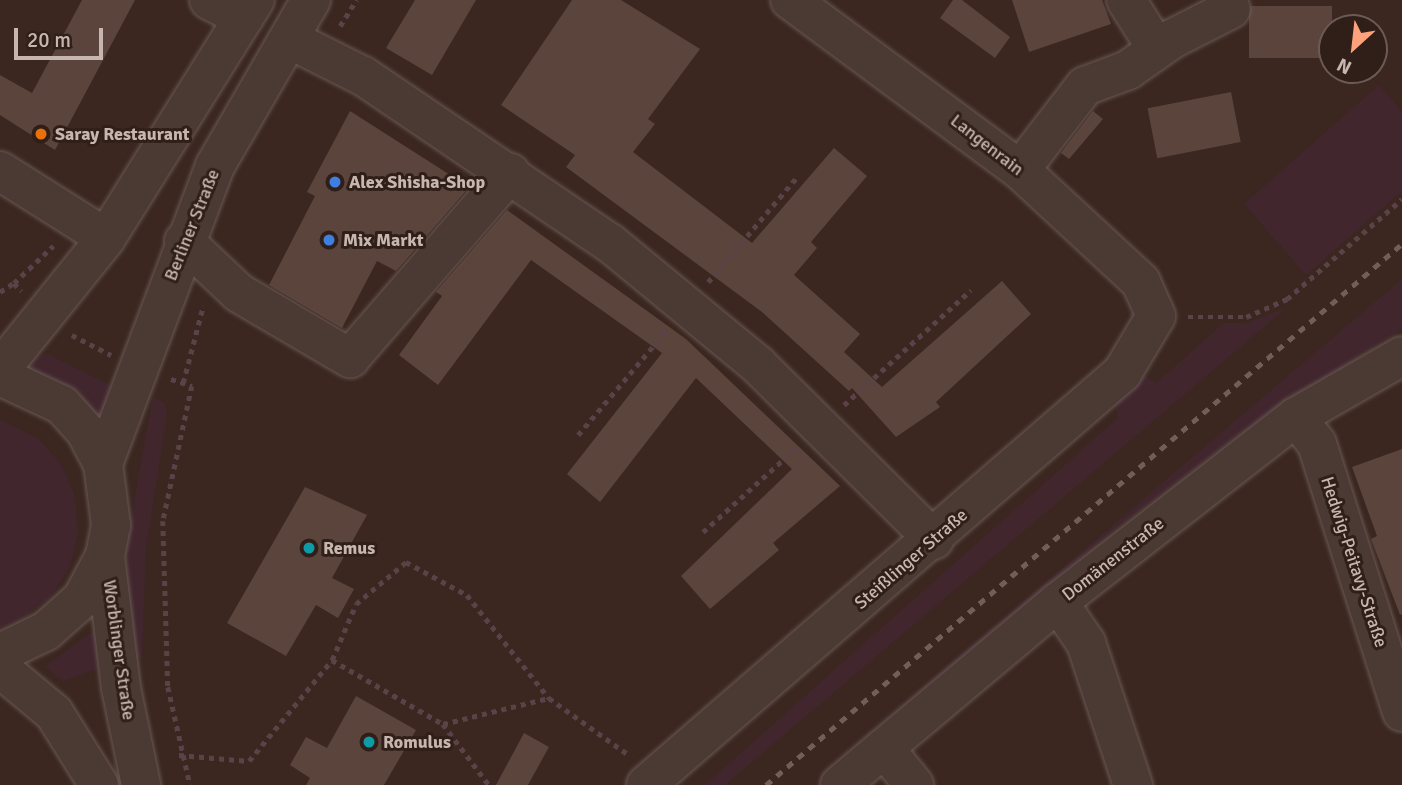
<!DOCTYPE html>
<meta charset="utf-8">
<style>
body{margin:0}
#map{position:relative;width:1402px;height:785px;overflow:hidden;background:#3b2720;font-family:Signika,sans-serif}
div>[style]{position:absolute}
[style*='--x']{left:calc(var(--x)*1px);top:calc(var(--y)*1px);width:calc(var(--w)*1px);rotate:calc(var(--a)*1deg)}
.green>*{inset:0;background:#41262e}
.building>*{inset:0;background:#5b443c;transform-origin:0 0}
.path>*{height:4.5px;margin-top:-2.25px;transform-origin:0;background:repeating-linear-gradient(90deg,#5b4248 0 5px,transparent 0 10px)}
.roads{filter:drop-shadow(0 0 2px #695852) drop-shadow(0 0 2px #695852)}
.minor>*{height:38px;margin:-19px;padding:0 19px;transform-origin:19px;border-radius:19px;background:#4b3a34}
.rail>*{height:5px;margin-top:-2.5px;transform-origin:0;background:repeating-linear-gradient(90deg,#735d55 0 7px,transparent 0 14px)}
.dots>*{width:19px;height:19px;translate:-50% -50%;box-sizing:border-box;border:4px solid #301f19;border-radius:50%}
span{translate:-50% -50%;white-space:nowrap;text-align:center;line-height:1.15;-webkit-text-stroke:6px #301f19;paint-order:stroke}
.poi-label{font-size:18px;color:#c7b6af;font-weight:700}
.left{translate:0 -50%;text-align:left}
.street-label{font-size:18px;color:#c7b6af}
.north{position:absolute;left:1318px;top:14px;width:70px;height:70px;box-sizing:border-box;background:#301f19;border:2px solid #6c5b55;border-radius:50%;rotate:207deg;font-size:19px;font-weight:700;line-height:28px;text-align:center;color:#c7b6af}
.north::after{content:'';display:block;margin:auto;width:24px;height:32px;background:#fea27c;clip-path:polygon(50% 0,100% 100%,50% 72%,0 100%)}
.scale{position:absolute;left:14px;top:28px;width:89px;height:32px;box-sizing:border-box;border:4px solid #c7b6af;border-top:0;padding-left:9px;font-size:21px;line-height:24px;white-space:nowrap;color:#c7b6af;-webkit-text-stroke:5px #301f19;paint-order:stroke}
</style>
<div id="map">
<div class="green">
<i style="clip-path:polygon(1379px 85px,1402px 112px,1402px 191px,1306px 275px,1244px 204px)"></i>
<i style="clip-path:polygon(1402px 279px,1402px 329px,1236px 437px,1113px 531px,807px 785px)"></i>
<i style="clip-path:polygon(1286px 308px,725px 785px,705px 785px,1118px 418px,1114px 397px,1141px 373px,1156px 383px,1224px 323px,1246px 323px)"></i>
<i style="clip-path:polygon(46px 353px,116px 388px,102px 432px,21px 368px)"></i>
<i style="clip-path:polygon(153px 396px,165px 404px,167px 414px,146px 548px,142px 658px,131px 662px,126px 549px)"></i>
<i style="clip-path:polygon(0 420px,38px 438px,61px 464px,75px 497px,78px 533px,70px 567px,50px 597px,23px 619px,0 627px)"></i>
<i style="clip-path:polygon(95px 630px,99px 668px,63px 681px,45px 666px)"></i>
</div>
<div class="building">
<i style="clip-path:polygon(82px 0,135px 0,55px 150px,0 115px,0 75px,32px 93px)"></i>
<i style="clip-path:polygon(415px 0,476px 0,432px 75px,386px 48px)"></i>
<i style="clip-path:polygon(572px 0,621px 0,700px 49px,648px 119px,655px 124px,633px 152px,752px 243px,834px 148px,867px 176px,811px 242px,817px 248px,794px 275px,860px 334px,844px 352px,882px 387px,1002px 281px,1031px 314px,936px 402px,940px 407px,896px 437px,852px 388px,849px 391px,762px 312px,566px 167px,575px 155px,501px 105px)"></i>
<i style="clip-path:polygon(953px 0,962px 0,1010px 37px,995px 58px,940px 18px)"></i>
<i style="clip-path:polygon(1012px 0,1102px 0,1111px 24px,1029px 52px)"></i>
<i style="left:1332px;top:6px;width:52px;height:83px;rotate:90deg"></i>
<i style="left:1231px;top:92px;width:51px;height:85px;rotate:79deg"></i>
<i style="clip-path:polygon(350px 111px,469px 187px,396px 271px,377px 261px,342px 328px,269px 285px,315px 196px,307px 192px)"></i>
<i style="clip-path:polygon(1093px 111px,1103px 119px,1069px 159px,1061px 153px)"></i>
<i style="clip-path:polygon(507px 210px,686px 339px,840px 486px,773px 543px,779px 550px,710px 609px,681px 576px,792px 469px,696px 378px,600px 502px,567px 474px,662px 353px,531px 260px,438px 385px,399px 355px,442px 296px,436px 292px)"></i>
<i style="clip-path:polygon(1402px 449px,1402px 614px,1400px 615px,1371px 539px,1377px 536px,1352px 467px)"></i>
<i style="clip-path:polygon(305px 487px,367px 515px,332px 578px,354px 589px,338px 618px,316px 605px,286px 656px,227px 623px)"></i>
<i style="clip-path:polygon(356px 696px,416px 730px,384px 785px,306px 785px,310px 778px,290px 765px,306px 737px,327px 748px)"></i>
<i style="clip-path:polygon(524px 733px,549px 747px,528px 785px,496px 785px)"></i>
</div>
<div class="path">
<i style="--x:340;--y:26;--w:31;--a:-58"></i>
<i style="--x:708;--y:282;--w:139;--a:-49.7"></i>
<i style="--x:14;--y:283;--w:54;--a:-43.5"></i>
<i style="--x:0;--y:292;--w:17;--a:-33"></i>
<i style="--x:14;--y:283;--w:11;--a:49"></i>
<i style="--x:1188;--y:317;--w:58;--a:0"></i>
<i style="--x:1246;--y:317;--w:45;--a:-23.7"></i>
<i style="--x:1287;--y:299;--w:152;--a:-41"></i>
<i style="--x:72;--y:335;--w:44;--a:27.1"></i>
<i style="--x:171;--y:379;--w:22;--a:18"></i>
<i style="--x:192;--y:386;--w:138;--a:102.1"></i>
<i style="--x:163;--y:521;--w:166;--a:88.3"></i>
<i style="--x:168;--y:687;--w:100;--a:77.3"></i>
<i style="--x:183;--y:383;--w:80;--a:-75.4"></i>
<i style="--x:844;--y:405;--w:171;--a:-42.2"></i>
<i style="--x:578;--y:435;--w:136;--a:-49.8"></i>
<i style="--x:703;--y:532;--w:125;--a:-42.1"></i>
<i style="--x:332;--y:660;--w:61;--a:-66.8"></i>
<i style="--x:356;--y:604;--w:65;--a:-40"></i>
<i style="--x:406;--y:562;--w:69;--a:28.4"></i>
<i style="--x:467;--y:595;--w:132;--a:51.5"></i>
<i style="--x:549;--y:698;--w:98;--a:35.5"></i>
<i style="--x:443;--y:724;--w:109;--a:-13.8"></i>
<i style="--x:179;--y:755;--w:70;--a:4.9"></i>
<i style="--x:249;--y:761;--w:131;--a:-50.6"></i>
<i style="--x:332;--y:660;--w:128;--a:30"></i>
<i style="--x:443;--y:724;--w:76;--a:53"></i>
</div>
<div class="roads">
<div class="minor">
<i style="--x:209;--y:0;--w:39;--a:27"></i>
<i style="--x:1126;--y:0;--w:58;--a:57.7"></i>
<i style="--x:289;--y:39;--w:83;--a:26.6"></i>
<i style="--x:363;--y:76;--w:298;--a:34.1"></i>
<i style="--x:610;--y:243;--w:192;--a:39.5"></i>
<i style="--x:758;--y:365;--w:248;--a:44.8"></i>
<i style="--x:1020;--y:170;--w:106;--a:-52.3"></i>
<i style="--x:1085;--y:86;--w:46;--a:-20.4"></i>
<i style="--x:1128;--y:70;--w:54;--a:-35.2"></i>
<i style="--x:1172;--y:39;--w:66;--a:-27"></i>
<i style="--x:0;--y:171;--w:125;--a:32.3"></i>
<i style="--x:184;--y:241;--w:76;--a:43.4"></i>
<i style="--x:239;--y:293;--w:129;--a:30.4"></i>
<i style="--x:350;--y:358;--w:245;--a:-49.1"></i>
<i style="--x:0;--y:370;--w:169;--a:-51.2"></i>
<i style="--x:106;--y:238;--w:281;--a:-58"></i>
<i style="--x:0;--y:376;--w:68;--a:25.1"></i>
<i style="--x:62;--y:405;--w:36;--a:48"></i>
<i style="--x:86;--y:432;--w:36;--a:62"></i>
<i style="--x:103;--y:464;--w:62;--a:82.5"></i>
<i style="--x:111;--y:525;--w:32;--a:101"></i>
<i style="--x:105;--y:556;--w:49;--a:118.1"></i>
<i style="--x:82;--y:599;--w:48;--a:138.4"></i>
<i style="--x:46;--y:631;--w:51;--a:154.4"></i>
<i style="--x:1296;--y:417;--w:34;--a:52"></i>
<i style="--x:1317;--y:444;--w:281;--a:72.4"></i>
<i style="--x:103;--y:464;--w:318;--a:-69.4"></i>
<i style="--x:215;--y:166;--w:192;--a:-60"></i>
<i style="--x:105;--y:556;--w:133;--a:83.1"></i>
<i style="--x:121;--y:688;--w:99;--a:78.3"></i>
<i style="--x:1058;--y:602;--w:50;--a:55.7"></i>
<i style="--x:1086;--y:643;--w:150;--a:71.7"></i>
<i style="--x:0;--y:668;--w:70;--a:39.8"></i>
<i style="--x:54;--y:713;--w:85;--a:58"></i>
<i style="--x:884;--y:748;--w:48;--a:51"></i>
<i style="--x:646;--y:785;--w:630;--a:-40.88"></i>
<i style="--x:1122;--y:373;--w:66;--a:-59.2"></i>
<i style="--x:1156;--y:316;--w:37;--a:-114"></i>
<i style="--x:1141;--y:282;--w:165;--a:-137.2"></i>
<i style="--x:1020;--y:170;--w:286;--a:-143.5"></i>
<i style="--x:840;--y:785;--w:285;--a:-40"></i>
<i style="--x:1058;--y:602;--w:301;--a:-37.9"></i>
<i style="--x:1296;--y:417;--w:122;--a:-29.9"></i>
</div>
</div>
<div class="rail">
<i style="--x:766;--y:785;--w:835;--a:-40.39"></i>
</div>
<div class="dots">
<i style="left:41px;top:134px;background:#e8710a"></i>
<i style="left:335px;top:182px;background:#3f7fe0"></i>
<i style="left:329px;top:240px;background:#3f7fe0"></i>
<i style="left:309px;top:548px;background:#0f9aa8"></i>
<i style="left:369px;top:742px;background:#0f9aa8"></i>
</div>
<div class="poi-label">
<span class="left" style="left:55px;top:134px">Saray Restaurant</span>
<span class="left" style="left:349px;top:182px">Alex Shisha-Shop</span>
<span class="left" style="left:343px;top:240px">Mix Markt</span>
<span class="left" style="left:323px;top:548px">Remus</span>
<span class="left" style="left:383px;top:742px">Romulus</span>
</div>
<div class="street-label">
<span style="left:987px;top:145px;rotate:38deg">Langenrain</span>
<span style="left:192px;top:225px;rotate:-68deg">Berliner Straße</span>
<span style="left:911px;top:559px;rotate:-41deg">Steißlinger Straße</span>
<span style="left:1113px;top:559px;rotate:-38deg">Domänenstraße</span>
<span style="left:1354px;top:562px;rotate:72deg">Hedwig-Peitavy-Straße</span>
<span style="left:119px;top:650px;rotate:82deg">Worblinger Straße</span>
</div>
<div class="north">N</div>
<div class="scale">20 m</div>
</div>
